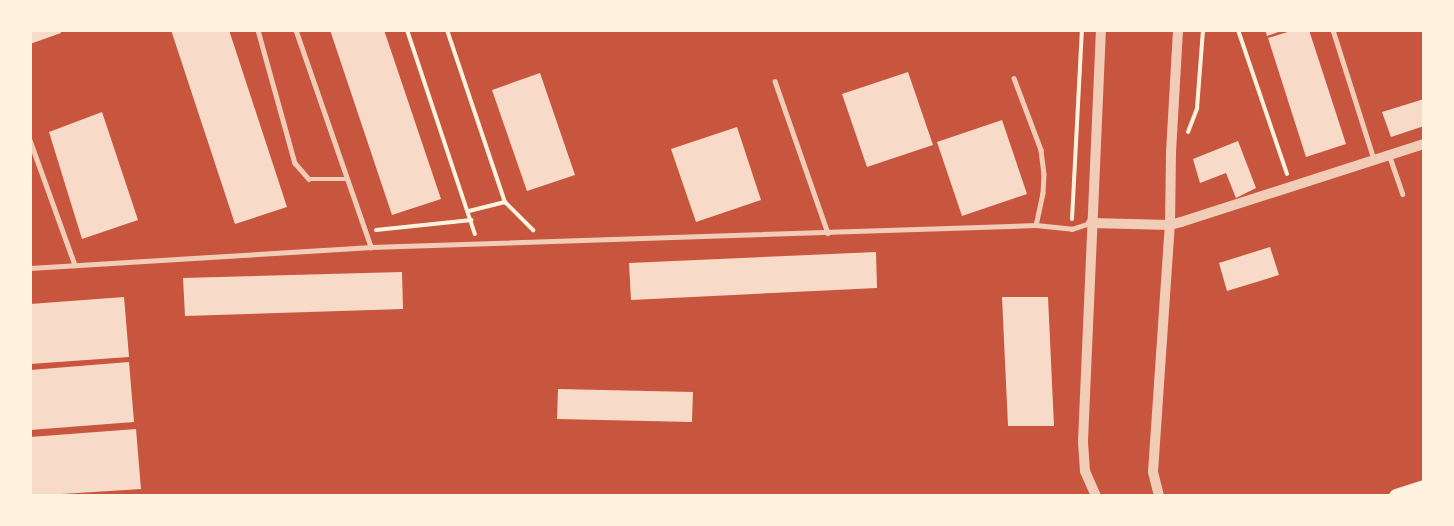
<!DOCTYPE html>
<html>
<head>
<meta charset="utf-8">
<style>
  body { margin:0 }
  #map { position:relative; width:1454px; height:526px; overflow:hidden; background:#c8553d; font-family:"Exo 2",sans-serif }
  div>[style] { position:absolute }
  .building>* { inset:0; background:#f7dbc8 }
  .path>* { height:4px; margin:-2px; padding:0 2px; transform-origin:2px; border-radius:2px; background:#fff3e0 }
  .service>* { height:4.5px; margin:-2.25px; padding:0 2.25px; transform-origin:2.25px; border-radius:2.25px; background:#f1ccb7 }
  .tertiary>* { height:10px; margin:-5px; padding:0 5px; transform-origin:5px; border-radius:5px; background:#f1ccb7 }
  .trunk>* { height:15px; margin:-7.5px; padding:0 7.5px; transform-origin:7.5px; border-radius:7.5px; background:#fff3e0 }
  span { translate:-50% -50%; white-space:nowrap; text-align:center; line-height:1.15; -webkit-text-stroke:5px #fff3e0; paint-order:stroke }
  .frame { position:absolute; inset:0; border:32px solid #fff3e0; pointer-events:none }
</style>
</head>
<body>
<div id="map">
  <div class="building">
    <i style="clip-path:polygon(30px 30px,60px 30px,61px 33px,30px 44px)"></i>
    <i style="clip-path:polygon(171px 30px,229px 30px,287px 207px,235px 224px)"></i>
    <i style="clip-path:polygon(330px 30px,384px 30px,441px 199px,392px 215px)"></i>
    <i style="clip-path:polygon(1265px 30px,1284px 30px,1267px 36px)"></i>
    <i style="clip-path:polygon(1294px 30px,1309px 30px,1346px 144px,1306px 157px,1268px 38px)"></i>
    <i style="clip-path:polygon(908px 72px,933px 145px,867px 167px,842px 94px)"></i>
    <i style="clip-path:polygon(540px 73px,575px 175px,527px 191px,492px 90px)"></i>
    <i style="clip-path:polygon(1424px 99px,1424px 126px,1391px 137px,1382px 112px)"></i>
    <i style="clip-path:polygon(102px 112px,138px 220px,82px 239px,49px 132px)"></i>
    <i style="clip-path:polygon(1002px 120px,1027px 194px,962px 216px,937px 142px)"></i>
    <i style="clip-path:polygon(737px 127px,761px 200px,696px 222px,671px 149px)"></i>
    <i style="clip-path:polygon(1238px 141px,1256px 188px,1236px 198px,1226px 173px,1200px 183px,1193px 159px)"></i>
    <i style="clip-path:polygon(1270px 247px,1279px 275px,1227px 291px,1219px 263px)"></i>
    <i style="clip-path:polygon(876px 252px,877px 288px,631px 300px,629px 263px)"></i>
    <i style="clip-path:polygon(402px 272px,403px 309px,185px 316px,183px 278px)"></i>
    <i style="clip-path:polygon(124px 297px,129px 357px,30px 364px,30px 304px)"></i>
    <i style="clip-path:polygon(1002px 297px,1048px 297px,1054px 426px,1008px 426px)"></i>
    <i style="clip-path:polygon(129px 362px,134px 422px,30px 430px,30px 370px)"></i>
    <i style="clip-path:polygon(558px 389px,693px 392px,692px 422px,557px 419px)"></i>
    <i style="clip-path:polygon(136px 429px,141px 489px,30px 496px,30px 437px)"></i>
  </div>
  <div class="path">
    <i style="left:407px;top:30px;width:215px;rotate:71.6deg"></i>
    <i style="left:447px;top:30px;width:182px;rotate:71.4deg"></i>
    <i style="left:1238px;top:30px;width:152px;rotate:71.2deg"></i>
    <i style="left:1188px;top:132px;width:26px;rotate:-69deg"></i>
    <i style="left:1197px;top:108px;width:78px;rotate:-85.6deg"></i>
    <i style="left:469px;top:211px;width:37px;rotate:-14deg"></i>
    <i style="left:505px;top:202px;width:40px;rotate:45deg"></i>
    <i style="left:1072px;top:219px;width:189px;rotate:-87deg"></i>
    <i style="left:376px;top:230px;width:96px;rotate:-6deg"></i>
  </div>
  <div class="service">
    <i style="left:258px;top:30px;width:138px;rotate:74.5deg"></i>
    <i style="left:295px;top:163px;width:21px;rotate:49deg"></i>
    <i style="left:309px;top:179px;width:38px"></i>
    <i style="left:296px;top:30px;width:230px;rotate:70.9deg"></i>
    <i style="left:1333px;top:30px;width:135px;rotate:72.4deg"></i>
    <i style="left:1014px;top:78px;width:77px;rotate:69.4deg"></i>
    <i style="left:1041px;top:150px;width:24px;rotate:83deg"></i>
    <i style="left:1044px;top:174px;width:19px;rotate:93deg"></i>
    <i style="left:1043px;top:193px;width:33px;rotate:102deg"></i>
    <i style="left:775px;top:81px;width:161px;rotate:70.8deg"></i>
    <i style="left:30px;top:140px;width:133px;rotate:70.2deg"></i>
    <i style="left:1390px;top:157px;width:39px;rotate:71deg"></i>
    <i style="left:30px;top:268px;width:342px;rotate:-3.5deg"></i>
    <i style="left:371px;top:247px;width:665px;rotate:-1.89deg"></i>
    <i style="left:1036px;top:225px;width:36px;rotate:6deg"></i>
    <i style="left:1072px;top:229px;width:19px;rotate:-18deg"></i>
  </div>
  <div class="tertiary">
    <i style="left:1091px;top:223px;width:79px;rotate:1.5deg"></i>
    <i style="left:1170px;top:225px;width:11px;rotate:-15deg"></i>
    <i style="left:1181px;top:222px;width:255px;rotate:-17.8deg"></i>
    <i style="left:1096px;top:496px;width:27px;rotate:-114deg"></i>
    <i style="left:1085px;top:471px;width:30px;rotate:-94deg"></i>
    <i style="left:1083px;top:441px;width:411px;rotate:-87.5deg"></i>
    <i style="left:1159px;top:496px;width:25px;rotate:-104deg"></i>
    <i style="left:1153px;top:472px;width:248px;rotate:-86.1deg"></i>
    <i style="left:1170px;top:225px;width:73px;rotate:-89.2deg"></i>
    <i style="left:1171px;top:152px;width:122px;rotate:-86.7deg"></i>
  </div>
  <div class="trunk">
    <i style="left:1396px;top:496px;width:29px;rotate:-18deg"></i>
  </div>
  <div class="frame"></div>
</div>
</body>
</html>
